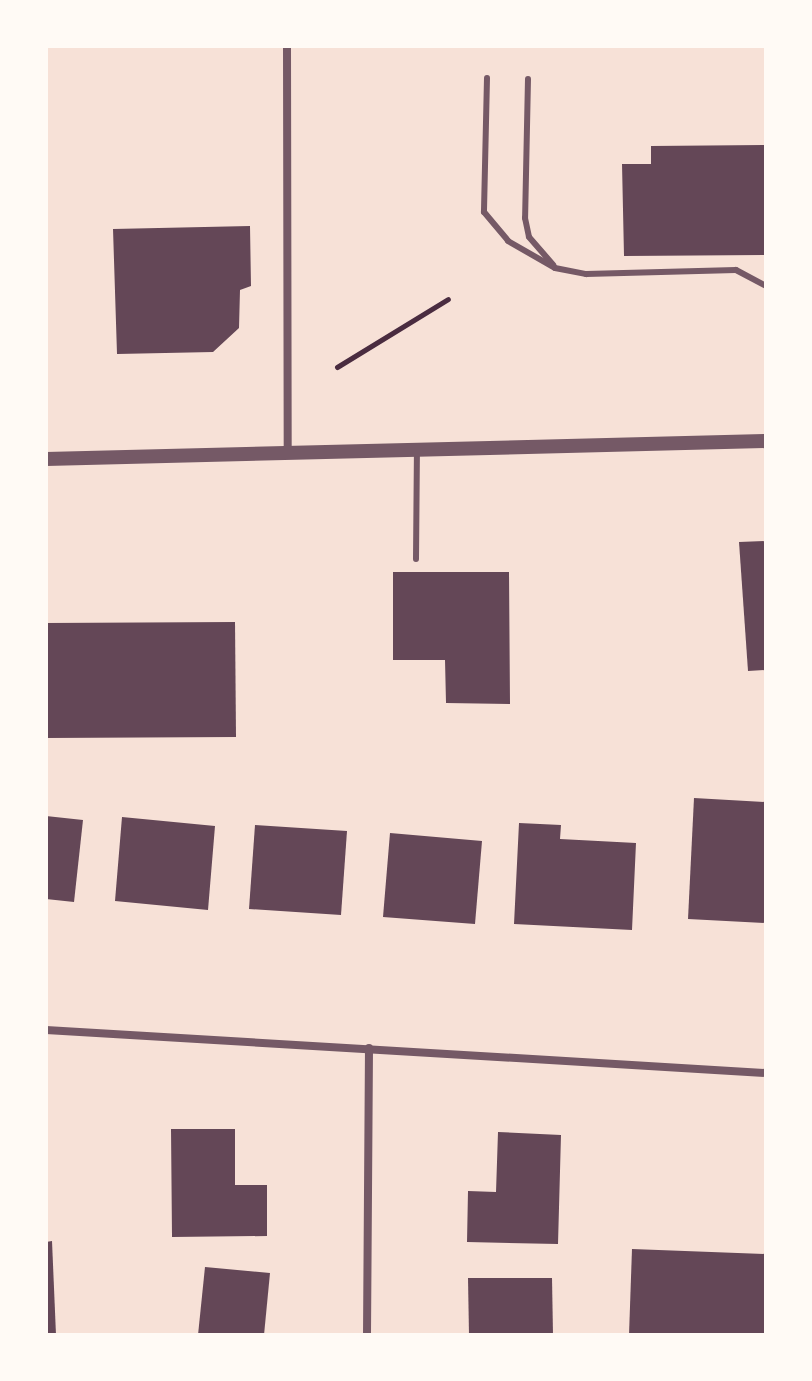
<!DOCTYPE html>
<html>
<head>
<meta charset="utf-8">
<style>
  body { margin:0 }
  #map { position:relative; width:812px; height:1381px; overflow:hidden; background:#f7e1d7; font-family:Manrope,sans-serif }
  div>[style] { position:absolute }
  .building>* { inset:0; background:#644757 }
  .path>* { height:5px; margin:-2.5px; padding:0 2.5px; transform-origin:2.5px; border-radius:2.5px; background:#4a2c40 }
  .service>* { height:6px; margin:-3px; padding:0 3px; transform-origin:3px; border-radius:3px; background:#755966 }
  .minor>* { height:8px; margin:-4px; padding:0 4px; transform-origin:4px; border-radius:4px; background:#755966 }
  .tertiary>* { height:14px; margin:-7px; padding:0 7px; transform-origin:7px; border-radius:7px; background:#755966 }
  span { translate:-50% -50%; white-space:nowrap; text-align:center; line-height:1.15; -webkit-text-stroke:6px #fffaf5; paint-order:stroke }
  .frame { position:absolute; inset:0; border:48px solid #fffaf5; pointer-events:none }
</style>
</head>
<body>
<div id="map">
  <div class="building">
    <i style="clip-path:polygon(766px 145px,766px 255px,624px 256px,622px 164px,651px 164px,651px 146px)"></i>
    <i style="clip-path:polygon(250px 226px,251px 286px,240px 290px,239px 328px,213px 352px,117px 354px,113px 229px)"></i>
    <i style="clip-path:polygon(766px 541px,766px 670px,748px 671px,739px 542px)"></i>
    <i style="clip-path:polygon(393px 572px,509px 572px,510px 704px,446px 703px,445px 660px,393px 660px)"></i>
    <i style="clip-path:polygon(235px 622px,236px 737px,46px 738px,46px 623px)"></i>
    <i style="clip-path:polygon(694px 798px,766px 802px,766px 923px,688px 919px)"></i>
    <i style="clip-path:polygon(46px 816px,83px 820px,74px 902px,46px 899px)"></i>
    <i style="clip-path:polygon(122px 817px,215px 826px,208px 910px,115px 901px)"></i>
    <i style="clip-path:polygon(519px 823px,561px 825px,560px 839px,636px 843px,632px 930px,514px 924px)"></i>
    <i style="clip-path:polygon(255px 825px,347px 831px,341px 915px,249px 909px)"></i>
    <i style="clip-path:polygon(390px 833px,482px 841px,475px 924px,383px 917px)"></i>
    <i style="clip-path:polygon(171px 1129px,235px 1129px,235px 1185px,267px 1185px,267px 1236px,172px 1237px)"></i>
    <i style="clip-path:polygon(498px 1132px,561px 1135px,558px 1244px,467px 1242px,468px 1191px,496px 1192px)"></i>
    <i style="clip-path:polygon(52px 1241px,56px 1335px,46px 1335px,46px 1242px)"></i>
    <i style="clip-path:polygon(632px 1249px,766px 1254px,766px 1335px,629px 1335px)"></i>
    <i style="clip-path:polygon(205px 1267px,270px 1273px,264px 1335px,198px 1335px)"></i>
    <i style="clip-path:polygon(468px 1278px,552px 1278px,553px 1335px,469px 1335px)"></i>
  </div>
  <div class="path">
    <i style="left:337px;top:367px;width:130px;rotate:-31.5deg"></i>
  </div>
  <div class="service">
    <i style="left:487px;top:78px;width:134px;rotate:91.3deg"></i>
    <i style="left:484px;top:212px;width:38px;rotate:50deg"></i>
    <i style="left:508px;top:241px;width:54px;rotate:29.9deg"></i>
    <i style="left:555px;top:268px;width:32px;rotate:11deg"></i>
    <i style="left:586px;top:274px;width:150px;rotate:-1.5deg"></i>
    <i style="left:736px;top:270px;width:34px;rotate:28deg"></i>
    <i style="left:528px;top:79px;width:139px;rotate:91.2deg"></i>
    <i style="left:525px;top:218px;width:19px;rotate:78deg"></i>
    <i style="left:529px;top:237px;width:37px;rotate:49deg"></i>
    <i style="left:416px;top:559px;width:107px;rotate:-89.5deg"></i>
  </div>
  <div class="minor">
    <i style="left:287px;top:46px;width:407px;rotate:89.9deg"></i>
    <i style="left:46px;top:1030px;width:721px;rotate:3.42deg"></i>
    <i style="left:367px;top:1335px;width:287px;rotate:-89.6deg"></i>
  </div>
  <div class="tertiary">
    <i style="left:46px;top:459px;width:720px;rotate:-1.43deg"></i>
  </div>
  <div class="frame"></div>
</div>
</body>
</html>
